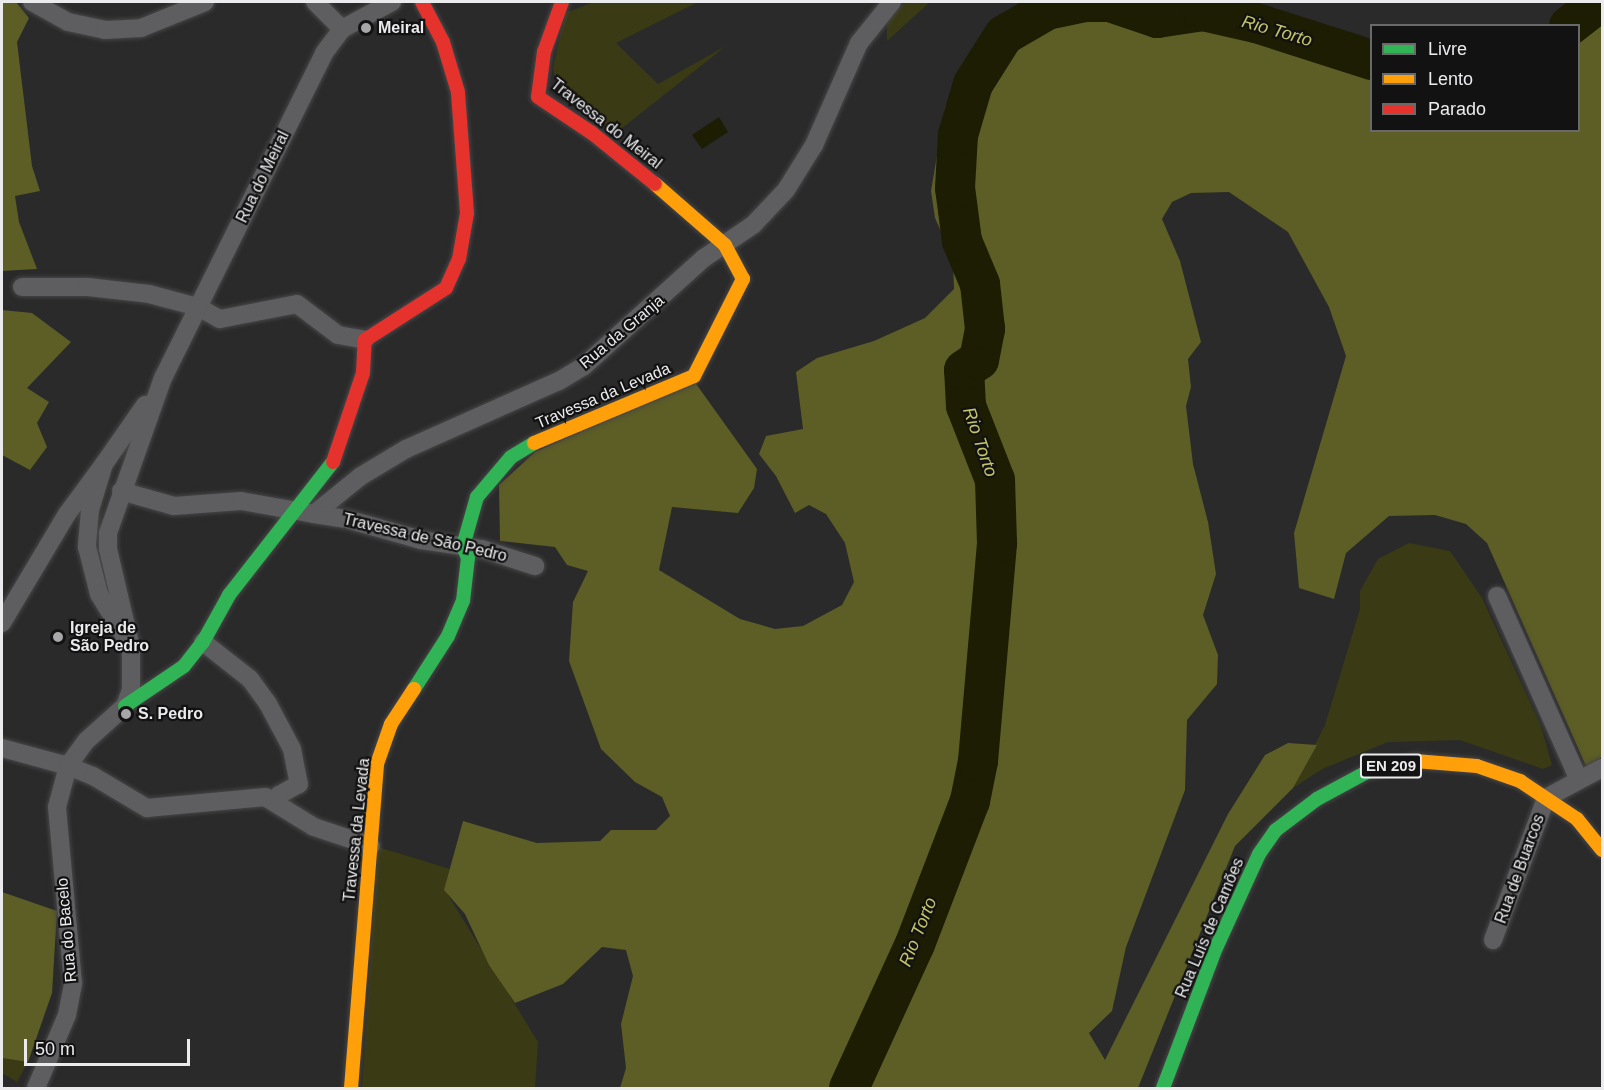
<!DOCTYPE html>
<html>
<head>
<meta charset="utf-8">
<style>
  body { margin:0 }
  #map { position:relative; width:1604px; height:1090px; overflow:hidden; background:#2a2a2b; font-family:Arial,sans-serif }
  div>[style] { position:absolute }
  .green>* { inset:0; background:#3a3a14 }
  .forest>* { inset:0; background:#5d5d26 }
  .water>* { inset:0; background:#1d1d04 }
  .river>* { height:40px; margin:-20px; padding:0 20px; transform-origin:20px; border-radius:20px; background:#1d1d04 }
  .roads { filter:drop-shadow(0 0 2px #464647) drop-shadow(0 0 2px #464647) }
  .street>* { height:18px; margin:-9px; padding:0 9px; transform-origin:9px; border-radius:9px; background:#5e5d5f }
  .fast>* { height:14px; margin:-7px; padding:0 7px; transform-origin:7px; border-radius:7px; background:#30b455 }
  .slow>* { height:14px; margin:-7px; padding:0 7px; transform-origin:7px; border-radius:7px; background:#ff9f0a }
  .jam>* { height:14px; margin:-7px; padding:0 7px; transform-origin:7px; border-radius:7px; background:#e5322d }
  .dots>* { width:16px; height:16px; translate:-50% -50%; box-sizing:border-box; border:3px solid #121213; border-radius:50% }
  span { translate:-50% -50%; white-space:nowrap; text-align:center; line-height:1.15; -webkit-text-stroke:4.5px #121213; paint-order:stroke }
  .shield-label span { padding:2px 4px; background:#121213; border:2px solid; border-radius:4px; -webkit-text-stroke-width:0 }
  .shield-label { font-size:15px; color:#ebebed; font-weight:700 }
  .poi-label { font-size:16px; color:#ebebed; font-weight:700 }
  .left { translate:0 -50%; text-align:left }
  .street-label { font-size:16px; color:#ebebed }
  .water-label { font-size:18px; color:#c4c469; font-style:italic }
  .frame { position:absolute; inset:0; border:3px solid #ebebed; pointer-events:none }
  .legend { position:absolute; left:1370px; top:24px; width:210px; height:108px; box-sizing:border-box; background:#121213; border:2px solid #69696a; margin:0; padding:8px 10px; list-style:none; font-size:18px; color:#ebebed }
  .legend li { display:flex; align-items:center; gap:12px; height:30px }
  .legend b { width:30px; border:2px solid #69696a }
  .scale { position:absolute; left:24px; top:1039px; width:166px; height:27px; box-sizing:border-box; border:3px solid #ebebed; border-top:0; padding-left:8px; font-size:18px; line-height:21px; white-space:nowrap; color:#ebebed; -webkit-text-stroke:4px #121213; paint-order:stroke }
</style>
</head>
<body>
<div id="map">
  <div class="green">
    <i style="clip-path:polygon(594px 2px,698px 2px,616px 43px,658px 84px,726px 46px,612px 136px,557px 85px,553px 68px,565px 13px)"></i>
    <i style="clip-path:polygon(905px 2px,930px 2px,887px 41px,887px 22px)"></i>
    <i style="clip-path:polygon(1409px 543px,1450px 551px,1482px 598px,1541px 726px,1552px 765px,1543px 769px,1460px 740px,1388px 742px,1322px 769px,1293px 788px,1325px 725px,1360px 609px,1360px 591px,1378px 559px)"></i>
    <i style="clip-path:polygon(378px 847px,450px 869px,445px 890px,538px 1042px,535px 1088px,362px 1088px)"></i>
    <i style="clip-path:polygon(2px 1058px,28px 1062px,17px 1082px,2px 1073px)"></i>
  </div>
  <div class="forest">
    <i style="clip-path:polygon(2px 2px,16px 2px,29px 18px,17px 42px,32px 166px,40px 191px,15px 196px,19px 222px,37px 269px,2px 271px)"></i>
    <i style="clip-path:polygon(1033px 2px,1243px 2px,1293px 23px,1371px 41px,1372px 130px,1578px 130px,1578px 26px,1552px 25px,1582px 2px,1602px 2px,1602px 757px,1586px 766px,1487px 543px,1466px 524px,1435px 515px,1389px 516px,1346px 553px,1334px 599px,1299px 588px,1294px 533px,1346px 356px,1329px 307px,1288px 232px,1229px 192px,1191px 193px,1172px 202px,1162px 219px,1180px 261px,1201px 342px,1188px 359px,1191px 387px,1186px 406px,1193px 464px,1208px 522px,1216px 574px,1203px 615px,1218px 655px,1217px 684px,1187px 720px,1185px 790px,1126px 947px,1112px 1011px,1089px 1033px,1105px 1060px,1228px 814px,1265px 755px,1288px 743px,1317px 745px,1293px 788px,1235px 846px,1138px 1088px,620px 1088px,626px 1068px,621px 1024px,633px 976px,626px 950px,602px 947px,563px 984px,515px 1003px,489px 965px,465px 914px,444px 890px,463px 821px,537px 843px,600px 841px,611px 830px,656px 830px,670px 816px,662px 797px,635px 782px,601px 749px,569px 661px,573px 602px,588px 571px,567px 565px,555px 547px,500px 541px,499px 485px,535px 452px,694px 381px,757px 469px,754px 488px,738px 513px,672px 507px,659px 570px,740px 619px,775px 629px,803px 626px,842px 605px,854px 582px,845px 543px,826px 514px,809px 505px,795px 513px,776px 476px,759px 454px,766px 436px,803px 429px,796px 372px,817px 358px,874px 341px,925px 318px,954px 289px,953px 258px,935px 218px,931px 191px,945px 108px,967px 59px,1001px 22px)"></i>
    <i style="clip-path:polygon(2px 310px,32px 313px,71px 342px,27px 388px,49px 402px,37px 423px,47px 447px,30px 470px,2px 455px)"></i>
    <i style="clip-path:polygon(2px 892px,57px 911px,52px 993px,28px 1062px,2px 1058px)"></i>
  </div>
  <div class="water">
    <i style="clip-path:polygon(719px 117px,728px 132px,702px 149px,692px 135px)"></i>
  </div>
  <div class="river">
    <i style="left:1569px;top:26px;width:39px;rotate:-38deg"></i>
    <i style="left:849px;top:1088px;width:158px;rotate:-65.4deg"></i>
    <i style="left:915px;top:944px;width:153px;rotate:-69deg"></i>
    <i style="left:970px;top:801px;width:41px;rotate:-78.7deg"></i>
    <i style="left:978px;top:761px;width:219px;rotate:-85deg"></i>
    <i style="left:997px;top:543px;width:63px;rotate:-91.8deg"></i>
    <i style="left:995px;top:480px;width:79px;rotate:-111.4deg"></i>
    <i style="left:966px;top:406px;width:36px;rotate:-93deg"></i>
    <i style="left:964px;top:370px;width:18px;rotate:-34deg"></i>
    <i style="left:979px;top:360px;width:32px;rotate:-79deg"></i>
    <i style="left:985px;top:329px;width:45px;rotate:-96.3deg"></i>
    <i style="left:980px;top:284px;width:47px;rotate:-112.7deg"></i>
    <i style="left:962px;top:241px;width:53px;rotate:-97.5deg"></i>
    <i style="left:955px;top:188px;width:53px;rotate:-86.8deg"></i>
    <i style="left:958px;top:135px;width:53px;rotate:-73.6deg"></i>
    <i style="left:973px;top:84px;width:58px;rotate:-57.7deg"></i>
    <i style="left:1004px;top:35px;width:50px;rotate:-30.2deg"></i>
    <i style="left:1047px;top:10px;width:38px;rotate:-12deg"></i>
    <i style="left:1084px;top:2px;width:26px"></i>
    <i style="left:1110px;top:2px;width:50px;rotate:18.8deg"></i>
    <i style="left:1157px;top:18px;width:47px;rotate:-8.7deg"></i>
    <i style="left:1203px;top:11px;width:54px;rotate:12.8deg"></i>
    <i style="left:1256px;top:23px;width:122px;rotate:17.7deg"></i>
  </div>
  <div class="roads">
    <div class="street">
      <i style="left:32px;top:2px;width:41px;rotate:29.1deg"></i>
      <i style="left:68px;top:22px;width:38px;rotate:12deg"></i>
      <i style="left:105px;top:30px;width:36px;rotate:-3deg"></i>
      <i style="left:141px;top:28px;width:69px;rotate:-22.1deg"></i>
      <i style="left:315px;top:2px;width:38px;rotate:45deg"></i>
      <i style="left:22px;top:287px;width:66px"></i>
      <i style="left:88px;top:287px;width:61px;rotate:6.5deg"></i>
      <i style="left:149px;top:294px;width:51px;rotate:14.9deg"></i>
      <i style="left:198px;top:307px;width:25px;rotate:29deg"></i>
      <i style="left:220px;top:319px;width:78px;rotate:-11deg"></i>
      <i style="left:297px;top:304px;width:51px;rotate:37.1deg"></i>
      <i style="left:338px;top:335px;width:27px;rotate:10deg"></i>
      <i style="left:104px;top:464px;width:72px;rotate:-55.2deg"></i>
      <i style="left:121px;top:491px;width:55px;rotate:15.8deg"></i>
      <i style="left:174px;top:506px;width:67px;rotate:-4.3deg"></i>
      <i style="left:241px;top:501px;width:74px;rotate:10.1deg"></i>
      <i style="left:314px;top:514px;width:60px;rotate:-39deg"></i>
      <i style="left:361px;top:476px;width:52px;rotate:-31deg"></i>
      <i style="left:406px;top:449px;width:167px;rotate:-24deg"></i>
      <i style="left:559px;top:381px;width:29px;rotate:-31deg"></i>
      <i style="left:584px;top:366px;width:161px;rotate:-42deg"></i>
      <i style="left:704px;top:258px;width:59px;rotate:-34deg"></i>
      <i style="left:753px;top:225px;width:48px;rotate:-46.7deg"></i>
      <i style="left:786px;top:190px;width:53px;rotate:-58.1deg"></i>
      <i style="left:814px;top:145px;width:111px;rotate:-66.2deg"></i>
      <i style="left:859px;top:43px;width:53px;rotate:-51.2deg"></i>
      <i style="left:314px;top:514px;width:36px;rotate:9deg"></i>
      <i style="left:350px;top:520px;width:74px;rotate:15.7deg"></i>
      <i style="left:421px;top:540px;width:62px;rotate:8.4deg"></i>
      <i style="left:482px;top:549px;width:56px;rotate:17.8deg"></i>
      <i style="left:1497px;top:596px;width:201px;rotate:66deg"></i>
      <i style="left:2px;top:623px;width:127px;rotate:-59.2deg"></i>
      <i style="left:67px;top:514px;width:62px;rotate:-53.5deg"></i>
      <i style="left:104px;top:464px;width:48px;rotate:106.9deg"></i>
      <i style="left:90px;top:510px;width:37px;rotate:95deg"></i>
      <i style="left:87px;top:547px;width:49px;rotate:75.7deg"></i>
      <i style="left:99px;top:594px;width:62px;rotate:58.9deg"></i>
      <i style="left:131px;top:647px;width:43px;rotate:90deg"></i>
      <i style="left:131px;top:690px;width:17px;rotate:111deg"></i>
      <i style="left:125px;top:706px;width:52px;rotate:138.1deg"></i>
      <i style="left:86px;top:741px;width:31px;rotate:126deg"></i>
      <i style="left:68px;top:766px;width:68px;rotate:-164.7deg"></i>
      <i style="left:203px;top:642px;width:60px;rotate:38.2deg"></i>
      <i style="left:250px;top:679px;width:29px;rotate:54deg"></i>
      <i style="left:267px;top:702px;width:53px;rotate:62deg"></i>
      <i style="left:292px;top:749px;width:36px;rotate:79deg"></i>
      <i style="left:299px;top:784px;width:23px;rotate:151deg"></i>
      <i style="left:279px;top:795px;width:8px;rotate:120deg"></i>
      <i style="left:131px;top:647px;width:101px;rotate:-103.2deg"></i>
      <i style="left:108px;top:549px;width:16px;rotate:-90deg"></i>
      <i style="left:108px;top:533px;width:164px;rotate:-70.5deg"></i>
      <i style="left:163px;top:378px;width:363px;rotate:-63.6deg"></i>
      <i style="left:324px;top:53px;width:30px;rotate:-53deg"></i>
      <i style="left:342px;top:29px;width:57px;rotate:-28.4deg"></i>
      <i style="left:1493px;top:940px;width:152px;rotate:-69.5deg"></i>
      <i style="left:1546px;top:798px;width:64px;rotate:-28.2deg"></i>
      <i style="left:36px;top:1088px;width:79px;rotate:-67deg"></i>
      <i style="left:67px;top:1015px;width:33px;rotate:-79deg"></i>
      <i style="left:73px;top:983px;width:177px;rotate:-95.2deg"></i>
      <i style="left:57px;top:807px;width:42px;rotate:-75deg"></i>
      <i style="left:68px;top:766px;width:27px;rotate:22deg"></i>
      <i style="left:93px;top:776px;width:63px;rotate:30.7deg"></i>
      <i style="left:147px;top:808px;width:119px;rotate:-5.3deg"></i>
      <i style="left:265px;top:797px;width:57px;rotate:31.5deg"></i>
      <i style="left:314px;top:827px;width:60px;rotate:18.4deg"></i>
    </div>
    <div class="fast">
      <i style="left:414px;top:689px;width:63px;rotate:-57.3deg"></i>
      <i style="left:448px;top:636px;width:38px;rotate:-67deg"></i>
      <i style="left:463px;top:601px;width:43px;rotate:-83.4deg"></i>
      <i style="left:468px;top:558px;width:13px;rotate:-113deg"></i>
      <i style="left:463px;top:546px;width:51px;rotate:-74.1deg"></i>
      <i style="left:477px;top:497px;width:52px;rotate:-49.6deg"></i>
      <i style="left:511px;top:457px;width:27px;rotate:-31deg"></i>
      <i style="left:125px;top:706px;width:71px;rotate:-34.1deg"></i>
      <i style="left:184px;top:666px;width:31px;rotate:-52deg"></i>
      <i style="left:203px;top:642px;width:54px;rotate:-61deg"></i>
      <i style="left:229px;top:595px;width:169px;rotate:-52deg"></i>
      <i style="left:1163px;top:1088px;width:150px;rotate:-69.3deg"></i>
      <i style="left:1216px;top:948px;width:103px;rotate:-65.4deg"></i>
      <i style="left:1259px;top:854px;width:29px;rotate:-55deg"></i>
      <i style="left:1276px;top:830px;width:51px;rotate:-37.1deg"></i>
      <i style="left:1317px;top:799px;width:57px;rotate:-28.4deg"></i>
      <i style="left:1367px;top:772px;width:49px;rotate:-12.9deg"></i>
    </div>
    <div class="slow">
      <i style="left:534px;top:443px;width:173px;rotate:-22.7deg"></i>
      <i style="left:694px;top:376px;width:109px;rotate:-63.2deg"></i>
      <i style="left:743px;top:279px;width:38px;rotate:-118deg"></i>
      <i style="left:725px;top:245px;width:93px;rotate:-138.9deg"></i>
      <i style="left:1415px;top:761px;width:62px;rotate:4.6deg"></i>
      <i style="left:1477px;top:766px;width:46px;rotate:19.2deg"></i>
      <i style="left:1520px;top:781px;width:69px;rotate:33.7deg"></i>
      <i style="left:1577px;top:819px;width:40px;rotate:51deg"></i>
      <i style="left:351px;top:1088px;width:325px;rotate:-85.4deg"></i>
      <i style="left:377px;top:764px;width:42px;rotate:-70.7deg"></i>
      <i style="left:391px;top:724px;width:42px;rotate:-56.7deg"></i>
    </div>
    <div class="jam">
      <i style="left:562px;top:2px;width:53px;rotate:109.8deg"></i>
      <i style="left:544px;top:52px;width:45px;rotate:97.6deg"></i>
      <i style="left:538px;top:97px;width:65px;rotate:33.7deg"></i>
      <i style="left:592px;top:133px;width:81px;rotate:39deg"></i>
      <i style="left:333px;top:462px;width:94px;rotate:-71.4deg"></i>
      <i style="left:363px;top:373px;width:33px;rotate:-87deg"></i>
      <i style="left:365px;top:340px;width:96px;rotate:-32.7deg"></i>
      <i style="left:446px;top:288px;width:32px;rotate:-66deg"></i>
      <i style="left:459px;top:259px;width:47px;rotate:-80.1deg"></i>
      <i style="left:467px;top:213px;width:121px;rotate:-94.3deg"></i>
      <i style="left:458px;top:92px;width:52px;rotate:-106.7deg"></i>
      <i style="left:443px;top:42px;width:45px;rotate:-117.7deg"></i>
    </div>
  </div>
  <div class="dots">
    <i style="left:366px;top:28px;background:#a7a7a9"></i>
    <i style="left:58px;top:637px;background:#a7a7a9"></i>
    <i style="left:126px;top:714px;background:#a7a7a9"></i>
  </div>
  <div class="shield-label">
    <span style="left:1391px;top:766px">EN 209</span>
  </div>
  <div class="poi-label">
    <span class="left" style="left:378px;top:28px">Meiral</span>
    <span class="left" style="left:70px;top:637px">Igreja de<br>São Pedro</span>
    <span class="left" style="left:138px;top:714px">S. Pedro</span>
  </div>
  <div class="street-label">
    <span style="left:606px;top:124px;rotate:38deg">Travessa do Meiral</span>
    <span style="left:263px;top:177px;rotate:-64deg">Rua do Meiral</span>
    <span style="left:622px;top:332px;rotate:-40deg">Rua da Granja</span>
    <span style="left:603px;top:396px;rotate:-23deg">Travessa da Levada</span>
    <span style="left:425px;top:538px;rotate:13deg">Travessa de São Pedro</span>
    <span style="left:357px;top:830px;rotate:-84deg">Travessa da Levada</span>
    <span style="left:1520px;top:869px;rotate:-70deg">Rua de Buarcos</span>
    <span style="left:1210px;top:928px;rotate:-67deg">Rua Luís de Camões</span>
    <span style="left:67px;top:930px;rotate:-95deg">Rua do Bacelo</span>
  </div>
  <div class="water-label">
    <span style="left:1277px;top:31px;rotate:16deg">Rio Torto</span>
    <span style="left:980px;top:442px;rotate:71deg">Rio Torto</span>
    <span style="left:918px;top:932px;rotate:-68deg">Rio Torto</span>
  </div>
  <div class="frame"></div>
  <ul class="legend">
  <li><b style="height:8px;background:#30b455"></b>Livre</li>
  <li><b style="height:8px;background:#ff9f0a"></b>Lento</li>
  <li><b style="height:8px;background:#e5322d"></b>Parado</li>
  </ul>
  <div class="scale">50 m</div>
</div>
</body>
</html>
